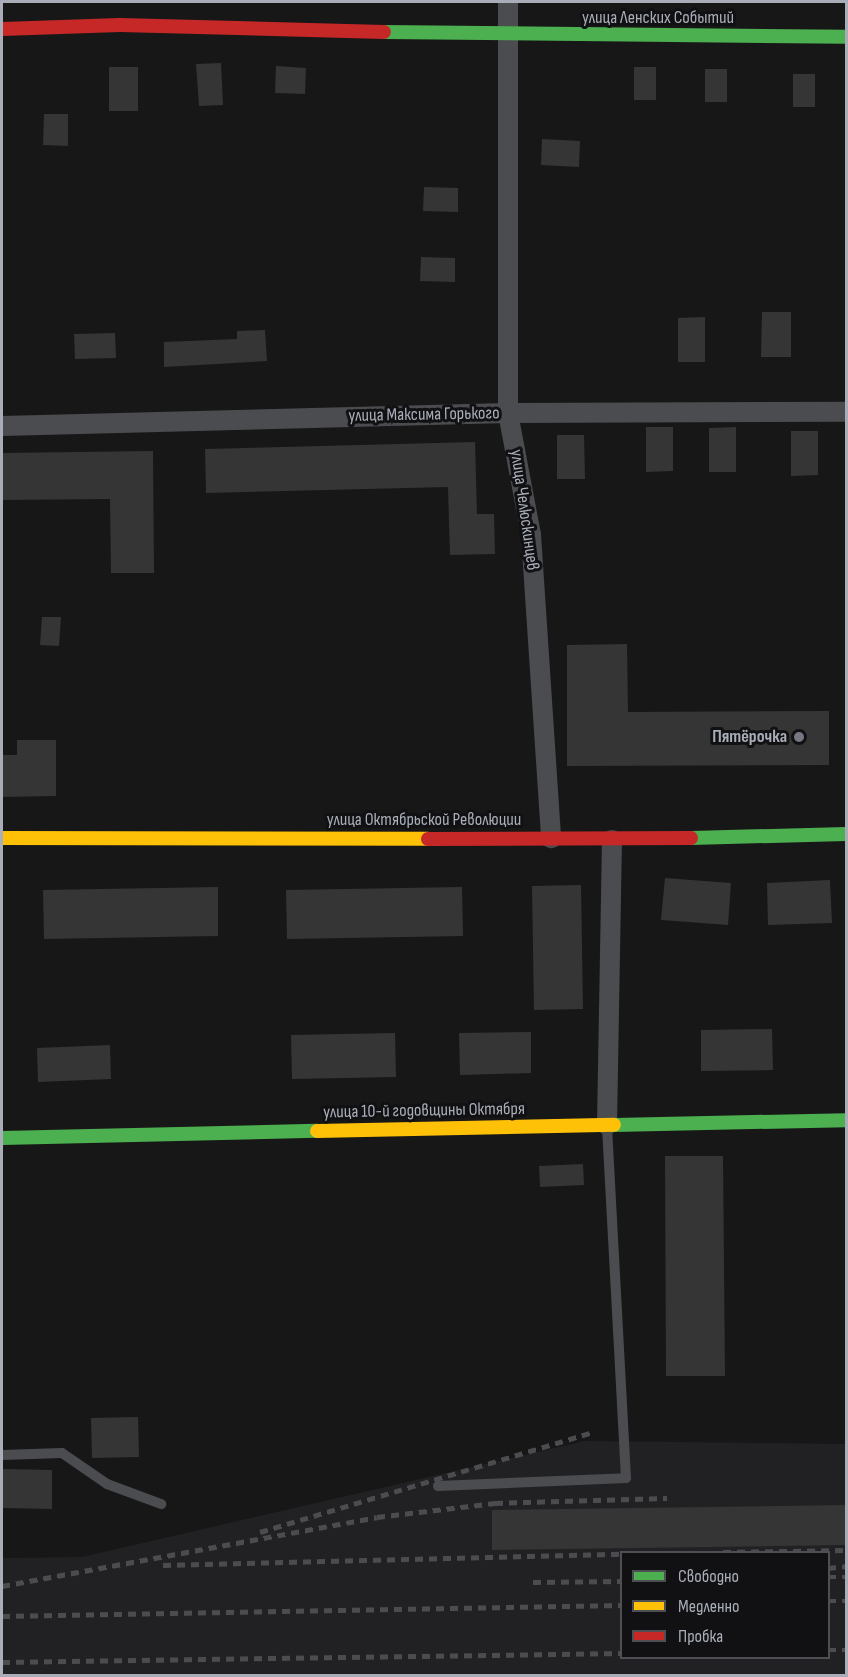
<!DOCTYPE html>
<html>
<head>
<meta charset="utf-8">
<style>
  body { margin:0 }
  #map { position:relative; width:848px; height:1677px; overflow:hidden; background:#171717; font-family:"Sofia Sans Condensed",sans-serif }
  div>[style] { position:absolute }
  .built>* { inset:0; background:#212123 }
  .building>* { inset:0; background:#353536 }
  .lane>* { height:10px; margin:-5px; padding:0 5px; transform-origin:5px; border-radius:5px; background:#4b4c50 }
  .street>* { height:20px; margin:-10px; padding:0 10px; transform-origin:10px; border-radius:10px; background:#4b4c50 }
  .fast>* { height:14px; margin:-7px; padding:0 7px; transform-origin:7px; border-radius:7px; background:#4caf50 }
  .slow>* { height:14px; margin:-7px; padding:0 7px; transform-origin:7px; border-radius:7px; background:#ffc107 }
  .jam>* { height:14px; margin:-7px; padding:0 7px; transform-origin:7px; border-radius:7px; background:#c62828 }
  .rail>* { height:4.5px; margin-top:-2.25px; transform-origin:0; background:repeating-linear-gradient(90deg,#4b4c4f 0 8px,transparent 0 14px) }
  .dots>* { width:16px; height:16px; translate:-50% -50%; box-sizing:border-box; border:3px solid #111113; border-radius:50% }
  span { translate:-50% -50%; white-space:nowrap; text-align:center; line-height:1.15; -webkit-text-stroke:6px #111113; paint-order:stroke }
  .street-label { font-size:18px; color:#a8adb8 }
  .poi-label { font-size:18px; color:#a8adb8; font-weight:700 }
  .right { translate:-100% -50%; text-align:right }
  .frame { position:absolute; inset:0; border:3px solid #a8adb8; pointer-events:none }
  .legend { position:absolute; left:620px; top:1551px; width:210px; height:108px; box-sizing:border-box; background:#111113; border:2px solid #4d4f55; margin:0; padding:8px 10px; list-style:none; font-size:18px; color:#a8adb8 }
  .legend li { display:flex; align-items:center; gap:12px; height:30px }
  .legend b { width:30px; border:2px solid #4d4f55 }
</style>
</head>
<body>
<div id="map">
  <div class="built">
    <i style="clip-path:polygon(evenodd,585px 1441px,846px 1444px,846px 1675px,2px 1675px,2px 1558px,82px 1557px,585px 1441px,622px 1552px,828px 1552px,828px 1658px,622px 1658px,622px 1552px)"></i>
  </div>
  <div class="building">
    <i style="clip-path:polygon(221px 63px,223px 105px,199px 106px,196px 64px)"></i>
    <i style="clip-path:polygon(276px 66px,306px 68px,305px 94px,275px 93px)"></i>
    <i style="clip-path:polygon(109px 67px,138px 67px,138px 111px,109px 111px)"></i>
    <i style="clip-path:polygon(634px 67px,656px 67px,656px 100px,634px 100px)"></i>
    <i style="clip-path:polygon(705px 69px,727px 69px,727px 102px,705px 102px)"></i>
    <i style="clip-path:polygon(793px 74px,815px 74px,815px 107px,793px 107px)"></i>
    <i style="clip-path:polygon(44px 114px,68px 114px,68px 146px,43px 145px)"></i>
    <i style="clip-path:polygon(542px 139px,580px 141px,579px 167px,541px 165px)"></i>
    <i style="clip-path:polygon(424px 187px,458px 188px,458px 212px,423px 211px)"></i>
    <i style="clip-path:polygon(421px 257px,455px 258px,455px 282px,420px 281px)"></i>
    <i style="clip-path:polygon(762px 312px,791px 312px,791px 357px,761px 357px)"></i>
    <i style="clip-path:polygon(705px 317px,705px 362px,678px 362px,678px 318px)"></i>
    <i style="clip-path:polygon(265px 330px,267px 361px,164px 367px,164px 342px,237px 339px,237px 331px)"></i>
    <i style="clip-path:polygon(115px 333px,116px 358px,75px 359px,74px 334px)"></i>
    <i style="clip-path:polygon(646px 427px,673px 427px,673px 471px,646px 472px)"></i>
    <i style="clip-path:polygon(736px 427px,736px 472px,709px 472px,709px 428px)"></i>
    <i style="clip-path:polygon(791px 431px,818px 431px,818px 475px,791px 476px)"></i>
    <i style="clip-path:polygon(557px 435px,584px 435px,585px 479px,557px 479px)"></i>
    <i style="clip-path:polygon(475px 442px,477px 514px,494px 514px,495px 554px,450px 555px,448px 487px,206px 493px,205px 449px)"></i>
    <i style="clip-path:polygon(153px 451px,154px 573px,111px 573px,110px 499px,2px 500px,2px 453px)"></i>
    <i style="clip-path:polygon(42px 617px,61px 617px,59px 646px,40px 645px)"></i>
    <i style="clip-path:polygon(627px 644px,628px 712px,829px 711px,829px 765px,567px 766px,567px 645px)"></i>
    <i style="clip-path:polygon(17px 740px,56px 740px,56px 796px,2px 797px,2px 755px,17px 755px)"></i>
    <i style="clip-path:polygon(665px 878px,731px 883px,728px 925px,661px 920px)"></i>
    <i style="clip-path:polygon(830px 880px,832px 923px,768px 925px,767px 883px)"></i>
    <i style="clip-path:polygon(581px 885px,583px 1009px,534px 1010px,532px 886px)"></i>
    <i style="clip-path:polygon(218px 887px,218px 936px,44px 939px,43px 890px)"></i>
    <i style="clip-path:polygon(462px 887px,463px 936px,287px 939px,286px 890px)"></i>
    <i style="clip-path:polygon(772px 1029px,773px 1070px,701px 1071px,701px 1030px)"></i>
    <i style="clip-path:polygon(531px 1032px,531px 1073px,460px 1075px,459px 1033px)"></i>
    <i style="clip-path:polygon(395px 1033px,396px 1077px,292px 1079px,291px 1035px)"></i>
    <i style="clip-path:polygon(110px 1045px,111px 1079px,38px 1082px,37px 1048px)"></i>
    <i style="clip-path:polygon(665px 1156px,723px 1156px,725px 1376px,666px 1376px)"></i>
    <i style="clip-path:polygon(583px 1164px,584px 1185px,540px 1187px,539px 1166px)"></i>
    <i style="clip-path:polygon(138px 1417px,139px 1457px,92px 1458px,91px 1418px)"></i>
    <i style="clip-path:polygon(2px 1469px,52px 1470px,52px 1509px,2px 1508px)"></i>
    <i style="clip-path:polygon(846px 1505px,846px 1545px,492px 1550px,492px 1510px)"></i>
  </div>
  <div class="lane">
    <i style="left:2px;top:1455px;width:60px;rotate:-1.9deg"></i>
    <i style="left:62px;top:1453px;width:55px;rotate:34.6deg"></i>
    <i style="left:107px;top:1484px;width:58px;rotate:20.3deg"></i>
    <i style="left:438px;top:1486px;width:188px;rotate:-2.4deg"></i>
    <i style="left:626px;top:1478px;width:353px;rotate:-93.1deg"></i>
  </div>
  <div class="street">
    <i style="left:508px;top:2px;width:411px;rotate:90deg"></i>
    <i style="left:508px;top:413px;width:124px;rotate:79.3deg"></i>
    <i style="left:531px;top:535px;width:304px;rotate:86.2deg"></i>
    <i style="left:2px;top:426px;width:506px;rotate:-1.47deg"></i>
    <i style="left:508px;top:413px;width:338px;rotate:-0.2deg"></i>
    <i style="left:607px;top:1125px;width:285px;rotate:-89deg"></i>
  </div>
  <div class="fast">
    <i style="left:384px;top:32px;width:462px;rotate:0.6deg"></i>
    <i style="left:691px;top:838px;width:155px;rotate:-1.5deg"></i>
    <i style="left:614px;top:1125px;width:232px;rotate:-1.2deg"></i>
    <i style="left:2px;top:1138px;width:315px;rotate:-1.3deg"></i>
  </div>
  <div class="slow">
    <i style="left:2px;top:838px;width:426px;rotate:0.1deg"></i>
    <i style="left:317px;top:1131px;width:297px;rotate:-1.2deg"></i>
  </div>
  <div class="jam">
    <i style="left:2px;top:29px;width:118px;rotate:-1.9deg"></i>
    <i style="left:120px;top:25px;width:264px;rotate:1.5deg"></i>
    <i style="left:428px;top:839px;width:263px;rotate:-0.2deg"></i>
  </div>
  <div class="rail">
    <i style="left:260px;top:1532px;width:349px;rotate:-16.7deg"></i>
    <i style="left:723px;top:1552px;width:123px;rotate:-0.9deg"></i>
    <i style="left:163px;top:1565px;width:459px;rotate:-1.4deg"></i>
    <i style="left:828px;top:1568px;width:18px;rotate:-6deg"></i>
    <i style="left:828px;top:1577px;width:18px"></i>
    <i style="left:533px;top:1582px;width:89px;rotate:-0.6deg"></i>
    <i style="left:2px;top:1586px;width:381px;rotate:-10.4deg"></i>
    <i style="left:377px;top:1517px;width:119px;rotate:-6.8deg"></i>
    <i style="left:495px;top:1503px;width:172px;rotate:-1.7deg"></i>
    <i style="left:828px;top:1601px;width:18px"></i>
    <i style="left:2px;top:1616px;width:620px;rotate:-1.02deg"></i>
    <i style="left:828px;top:1650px;width:18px"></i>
    <i style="left:2px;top:1662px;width:620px;rotate:-0.83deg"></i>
  </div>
  <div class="dots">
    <i style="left:799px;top:737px;background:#757880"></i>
  </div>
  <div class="street-label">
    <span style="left:658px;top:18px">улица Ленских Событий</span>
    <span style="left:424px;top:415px;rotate:-1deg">улица Максима Горького</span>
    <span style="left:524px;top:510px;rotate:82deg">улица Челюскинцев</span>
    <span style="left:424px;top:820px">улица Октябрьской Революции</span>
    <span style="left:424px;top:1111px;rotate:-1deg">улица 10-й годовщины Октября</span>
  </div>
  <div class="poi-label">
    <span class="right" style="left:787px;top:737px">Пятёрочка</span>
  </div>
  <div class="frame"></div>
  <ul class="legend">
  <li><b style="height:8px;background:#4caf50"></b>Свободно</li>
  <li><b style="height:8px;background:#ffc107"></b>Медленно</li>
  <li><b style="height:8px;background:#c62828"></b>Пробка</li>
  </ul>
</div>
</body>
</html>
